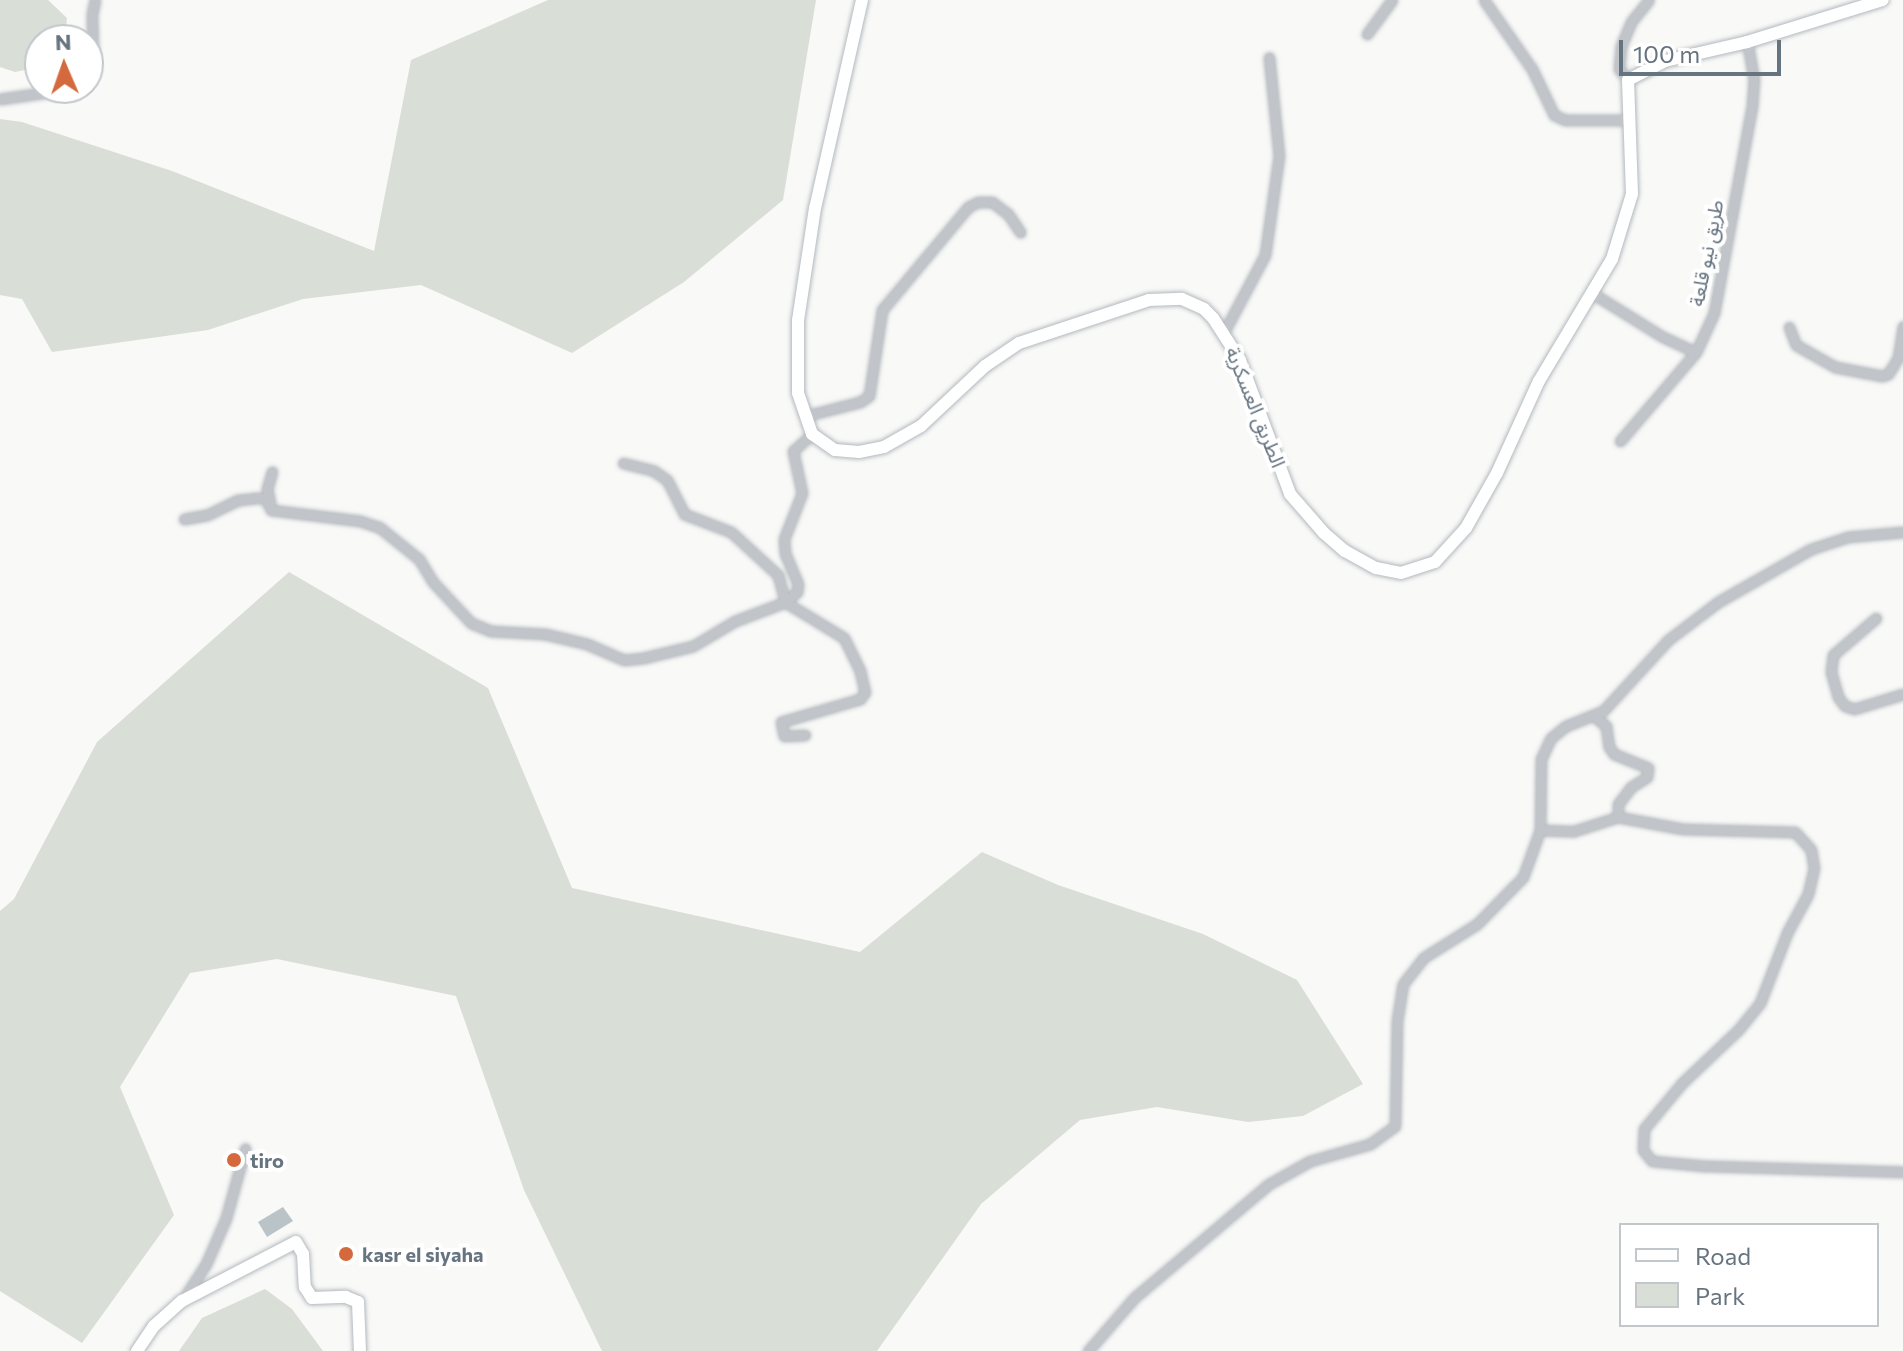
<!DOCTYPE html>
<html>
<head>
<meta charset="utf-8">
<style>
  body { margin:0 }
  #map { position:relative; width:1903px; height:1351px; overflow:hidden; background:#f9f9f8; font-family:Commissioner,"Noto Sans Arabic",sans-serif }
  div>[style] { position:absolute }
  .green>* { inset:0; background:#d9ded7 }
  .water>* { inset:0; background:#bac3c8 }
  .roads { filter:drop-shadow(0 0 2px #b4b9be) drop-shadow(0 0 2px #b4b9be) }
  .street>* { height:9px; margin:-4.5px; padding:0 4.5px; transform-origin:4.5px; border-radius:4.5px; background:#c1c5c9 }
  .secondary>* { height:12px; margin:-6px; padding:0 6px; transform-origin:6px; border-radius:6px; background:#fff }
  .dots>* { width:22px; height:22px; translate:-50% -50%; box-sizing:border-box; border:4px solid #fff; border-radius:50% }
  span { translate:-50% -50%; white-space:nowrap; text-align:center; line-height:1.15; -webkit-text-stroke:8px #fff; paint-order:stroke }
  .street-label { font-size:20px; color:#667480 }
  .poi-label { font-size:20px; color:#667480; font-weight:700 }
  .left { translate:0 -50%; text-align:left }
  .legend { position:absolute; left:1619px; top:1223px; width:260px; height:104px; box-sizing:border-box; background:#fff; border:2px solid #c2c7cc; margin:0; padding:10px 14px; list-style:none; font-size:24px; color:#667480 }
  .legend li { display:flex; align-items:center; gap:16px; height:40px }
  .legend b { width:40px; border:2px solid #c2c7cc }
  .north { position:absolute; left:24px; top:24px; width:80px; height:80px; box-sizing:border-box; background:#fff; border:2px solid #c2c7cc; border-radius:50%; rotate:358deg; font-size:22px; font-weight:700; line-height:32px; text-align:center; color:#667480 }
  .north::after { content:''; display:block; margin:auto; width:28px; height:36px; background:#d4693d; clip-path:polygon(50% 0,100% 100%,50% 72%,0 100%) }
  .scale { position:absolute; left:1619px; top:40px; width:162px; height:36px; box-sizing:border-box; border:4px solid #667480; border-top:0; padding-left:10px; font-size:24px; line-height:28px; white-space:nowrap; color:#667480; -webkit-text-stroke:6px #fff; paint-order:stroke }
</style>
</head>
<body>
<div id="map">
  <div class="green">
    <i style="clip-path:polygon(0 0,48px 0,67px 18px,65px 40px,40px 40px,40px 67px,15px 72px,0 67px)"></i>
    <i style="clip-path:polygon(548px 0,816px 0,783px 200px,684px 282px,572px 353px,421px 285px,303px 299px,208px 330px,52px 352px,22px 299px,0 295px,0 119px,22px 122px,172px 171px,374px 251px,411px 60px)"></i>
    <i style="clip-path:polygon(289px 572px,488px 688px,572px 888px,860px 952px,982px 852px,1058px 885px,1203px 934px,1297px 980px,1363px 1084px,1303px 1116px,1248px 1122px,1157px 1107px,1080px 1120px,981px 1204px,877px 1351px,602px 1351px,524px 1190px,456px 996px,277px 959px,190px 973px,120px 1087px,174px 1215px,82px 1343px,0 1291px,0 911px,14px 899px,97px 742px)"></i>
    <i style="clip-path:polygon(265px 1289px,292px 1309px,323px 1351px,179px 1351px,202px 1318px)"></i>
  </div>
  <div class="water">
    <i style="clip-path:polygon(283px 1207px,293px 1221px,267px 1237px,258px 1222px)"></i>
  </div>
  <div class="roads">
    <div class="street">
      <i style="left:1484px;top:0;width:84px;rotate:55.2deg"></i>
      <i style="left:1532px;top:69px;width:51px;rotate:64.4deg"></i>
      <i style="left:1554px;top:115px;width:12px;rotate:24deg"></i>
      <i style="left:1565px;top:120px;width:64px"></i>
      <i style="left:1367px;top:34px;width:42px;rotate:-53.7deg"></i>
      <i style="left:88px;top:78px;width:11px;rotate:-63deg"></i>
      <i style="left:93px;top:68px;width:54px;rotate:-91.1deg"></i>
      <i style="left:92px;top:14px;width:14px;rotate:-78deg"></i>
      <i style="left:1628px;top:80px;width:14px;rotate:-129deg"></i>
      <i style="left:1619px;top:69px;width:23px;rotate:-85deg"></i>
      <i style="left:1621px;top:46px;width:26px;rotate:-67deg"></i>
      <i style="left:1631px;top:22px;width:28px;rotate:-51deg"></i>
      <i style="left:0;top:99px;width:77px;rotate:-8.2deg"></i>
      <i style="left:1592px;top:293px;width:81px;rotate:31.9deg"></i>
      <i style="left:1661px;top:336px;width:38px;rotate:25deg"></i>
      <i style="left:1789px;top:327px;width:19px;rotate:69deg"></i>
      <i style="left:1796px;top:345px;width:45px;rotate:29.4deg"></i>
      <i style="left:1835px;top:367px;width:48px;rotate:10.8deg"></i>
      <i style="left:1882px;top:376px;width:6px;rotate:-18deg"></i>
      <i style="left:1888px;top:374px;width:19px;rotate:-58deg"></i>
      <i style="left:1898px;top:358px;width:32px;rotate:-81deg"></i>
      <i style="left:1224px;top:332px;width:87px;rotate:-62deg"></i>
      <i style="left:1265px;top:255px;width:100px;rotate:-82deg"></i>
      <i style="left:1279px;top:156px;width:99px;rotate:-95.8deg"></i>
      <i style="left:805px;top:416px;width:57px;rotate:-14.3deg"></i>
      <i style="left:860px;top:402px;width:11px;rotate:-34deg"></i>
      <i style="left:869px;top:396px;width:87px;rotate:-81.4deg"></i>
      <i style="left:882px;top:310px;width:134px;rotate:-50.1deg"></i>
      <i style="left:968px;top:207px;width:11px;rotate:-27deg"></i>
      <i style="left:978px;top:202px;width:14px"></i>
      <i style="left:992px;top:202px;width:20px;rotate:37deg"></i>
      <i style="left:1008px;top:214px;width:22px;rotate:56deg"></i>
      <i style="left:1620px;top:441px;width:117px;rotate:-49.5deg"></i>
      <i style="left:1696px;top:352px;width:43px;rotate:-65.2deg"></i>
      <i style="left:1714px;top:313px;width:210px;rotate:-79.6deg"></i>
      <i style="left:1752px;top:106px;width:26px;rotate:-86deg"></i>
      <i style="left:1754px;top:80px;width:39px;rotate:-100deg"></i>
      <i style="left:623px;top:463px;width:32px;rotate:14deg"></i>
      <i style="left:654px;top:471px;width:16px;rotate:35deg"></i>
      <i style="left:667px;top:480px;width:38px;rotate:63deg"></i>
      <i style="left:684px;top:514px;width:50px;rotate:21deg"></i>
      <i style="left:731px;top:532px;width:64px;rotate:42.5deg"></i>
      <i style="left:778px;top:575px;width:28px;rotate:75deg"></i>
      <i style="left:785px;top:602px;width:69px;rotate:31.4deg"></i>
      <i style="left:844px;top:638px;width:37px;rotate:64deg"></i>
      <i style="left:860px;top:671px;width:22px;rotate:77deg"></i>
      <i style="left:865px;top:692px;width:9px;rotate:126deg"></i>
      <i style="left:860px;top:699px;width:82px;rotate:163.8deg"></i>
      <i style="left:781px;top:722px;width:14px;rotate:78deg"></i>
      <i style="left:784px;top:736px;width:21px;rotate:-3deg"></i>
      <i style="left:270px;top:503px;width:14px;rotate:-102deg"></i>
      <i style="left:267px;top:489px;width:18px;rotate:-74deg"></i>
      <i style="left:184px;top:519px;width:23px;rotate:-10deg"></i>
      <i style="left:207px;top:515px;width:34px;rotate:-26deg"></i>
      <i style="left:238px;top:500px;width:18px;rotate:-6deg"></i>
      <i style="left:256px;top:498px;width:9px"></i>
      <i style="left:265px;top:498px;width:13px;rotate:63deg"></i>
      <i style="left:271px;top:510px;width:90px;rotate:7deg"></i>
      <i style="left:360px;top:521px;width:20px;rotate:18deg"></i>
      <i style="left:379px;top:527px;width:51px;rotate:38.7deg"></i>
      <i style="left:419px;top:559px;width:26px;rotate:59deg"></i>
      <i style="left:432px;top:581px;width:57px;rotate:47.1deg"></i>
      <i style="left:471px;top:623px;width:22px;rotate:22deg"></i>
      <i style="left:491px;top:631px;width:54px;rotate:3.2deg"></i>
      <i style="left:545px;top:634px;width:43px;rotate:13.4deg"></i>
      <i style="left:587px;top:644px;width:40px;rotate:23.4deg"></i>
      <i style="left:624px;top:660px;width:19px;rotate:-6deg"></i>
      <i style="left:643px;top:658px;width:51px;rotate:-13.5deg"></i>
      <i style="left:693px;top:646px;width:49px;rotate:-30.8deg"></i>
      <i style="left:735px;top:621px;width:53px;rotate:-20.8deg"></i>
      <i style="left:785px;top:602px;width:16px;rotate:-40deg"></i>
      <i style="left:797px;top:592px;width:8px;rotate:-83deg"></i>
      <i style="left:798px;top:584px;width:33px;rotate:-113deg"></i>
      <i style="left:785px;top:554px;width:15px;rotate:-94deg"></i>
      <i style="left:784px;top:539px;width:49px;rotate:-68.6deg"></i>
      <i style="left:802px;top:493px;width:43px;rotate:-102.1deg"></i>
      <i style="left:793px;top:451px;width:25px;rotate:-42deg"></i>
      <i style="left:1876px;top:618px;width:57px;rotate:139.3deg"></i>
      <i style="left:1833px;top:655px;width:17px;rotate:97deg"></i>
      <i style="left:1831px;top:672px;width:26px;rotate:74deg"></i>
      <i style="left:1838px;top:697px;width:11px;rotate:52deg"></i>
      <i style="left:1845px;top:706px;width:9px;rotate:18deg"></i>
      <i style="left:1854px;top:709px;width:51px;rotate:-17deg"></i>
      <i style="left:1594px;top:716px;width:16px;rotate:40deg"></i>
      <i style="left:1606px;top:726px;width:21px;rotate:82deg"></i>
      <i style="left:1609px;top:747px;width:9px;rotate:54deg"></i>
      <i style="left:1614px;top:754px;width:37px;rotate:22deg"></i>
      <i style="left:1648px;top:768px;width:9px;rotate:96deg"></i>
      <i style="left:1647px;top:777px;width:19px;rotate:148deg"></i>
      <i style="left:1631px;top:787px;width:21px;rotate:127deg"></i>
      <i style="left:1618px;top:804px;width:13px;rotate:90deg"></i>
      <i style="left:1540px;top:830px;width:34px;rotate:2deg"></i>
      <i style="left:1574px;top:831px;width:46px;rotate:-17.7deg"></i>
      <i style="left:1618px;top:817px;width:66px;rotate:10.5deg"></i>
      <i style="left:1683px;top:829px;width:112px;rotate:1.5deg"></i>
      <i style="left:1795px;top:832px;width:24px;rotate:48deg"></i>
      <i style="left:1811px;top:850px;width:18px;rotate:81deg"></i>
      <i style="left:1814px;top:868px;width:27px;rotate:103deg"></i>
      <i style="left:1808px;top:894px;width:44px;rotate:118.3deg"></i>
      <i style="left:1787px;top:933px;width:75px;rotate:111.1deg"></i>
      <i style="left:1760px;top:1003px;width:35px;rotate:129deg"></i>
      <i style="left:1738px;top:1030px;width:77px;rotate:136.6deg"></i>
      <i style="left:1682px;top:1083px;width:60px;rotate:129.6deg"></i>
      <i style="left:1644px;top:1129px;width:21px;rotate:93deg"></i>
      <i style="left:1643px;top:1150px;width:14px;rotate:51deg"></i>
      <i style="left:1652px;top:1161px;width:53px;rotate:5.4deg"></i>
      <i style="left:1705px;top:1166px;width:198px;rotate:1.7deg"></i>
      <i style="left:184px;top:1298px;width:40px;rotate:-57.1deg"></i>
      <i style="left:206px;top:1264px;width:50px;rotate:-66.5deg"></i>
      <i style="left:226px;top:1218px;width:72px;rotate:-74.6deg"></i>
      <i style="left:1088px;top:1351px;width:70px;rotate:-49deg"></i>
      <i style="left:1134px;top:1298px;width:177px;rotate:-40.2deg"></i>
      <i style="left:1269px;top:1184px;width:47px;rotate:-29.3deg"></i>
      <i style="left:1310px;top:1161px;width:62px;rotate:-15.8deg"></i>
      <i style="left:1370px;top:1144px;width:31px;rotate:-36deg"></i>
      <i style="left:1395px;top:1126px;width:105px;rotate:-88.9deg"></i>
      <i style="left:1397px;top:1021px;width:37px;rotate:-81deg"></i>
      <i style="left:1403px;top:984px;width:33px;rotate:-52deg"></i>
      <i style="left:1423px;top:958px;width:64px;rotate:-32.2deg"></i>
      <i style="left:1477px;top:924px;width:66px;rotate:-45.6deg"></i>
      <i style="left:1523px;top:877px;width:50px;rotate:-70.1deg"></i>
      <i style="left:1540px;top:830px;width:71px;rotate:-89.2deg"></i>
      <i style="left:1541px;top:759px;width:23px;rotate:-65deg"></i>
      <i style="left:1551px;top:738px;width:19px;rotate:-39deg"></i>
      <i style="left:1566px;top:726px;width:40px;rotate:-22deg"></i>
      <i style="left:1603px;top:711px;width:96px;rotate:-47.5deg"></i>
      <i style="left:1668px;top:640px;width:63px;rotate:-37.2deg"></i>
      <i style="left:1718px;top:602px;width:107px;rotate:-29.7deg"></i>
      <i style="left:1811px;top:549px;width:38px;rotate:-18deg"></i>
      <i style="left:1847px;top:537px;width:56px;rotate:-5.1deg"></i>
    </div>
    <div class="secondary">
      <i style="left:862px;top:0;width:213px;rotate:102.7deg"></i>
      <i style="left:815px;top:208px;width:113px;rotate:98.6deg"></i>
      <i style="left:798px;top:320px;width:73px;rotate:90deg"></i>
      <i style="left:798px;top:393px;width:43px;rotate:71.1deg"></i>
      <i style="left:812px;top:434px;width:28px;rotate:35deg"></i>
      <i style="left:835px;top:450px;width:24px;rotate:5deg"></i>
      <i style="left:859px;top:452px;width:25px;rotate:-11deg"></i>
      <i style="left:884px;top:447px;width:43px;rotate:-29.6deg"></i>
      <i style="left:921px;top:426px;width:88px;rotate:-43.2deg"></i>
      <i style="left:985px;top:366px;width:41px;rotate:-34.1deg"></i>
      <i style="left:1019px;top:343px;width:137px;rotate:-18.3deg"></i>
      <i style="left:1149px;top:300px;width:33px;rotate:-2deg"></i>
      <i style="left:1182px;top:299px;width:24px;rotate:24deg"></i>
      <i style="left:1204px;top:309px;width:13px;rotate:45deg"></i>
      <i style="left:1213px;top:318px;width:50px;rotate:57.3deg"></i>
      <i style="left:1240px;top:360px;width:143px;rotate:69.5deg"></i>
      <i style="left:1290px;top:494px;width:52px;rotate:48.9deg"></i>
      <i style="left:1324px;top:533px;width:28px;rotate:41deg"></i>
      <i style="left:1345px;top:551px;width:35px;rotate:29deg"></i>
      <i style="left:1376px;top:568px;width:25px;rotate:11deg"></i>
      <i style="left:1401px;top:573px;width:36px;rotate:-18deg"></i>
      <i style="left:1435px;top:562px;width:46px;rotate:-47.6deg"></i>
      <i style="left:1466px;top:528px;width:63px;rotate:-60.6deg"></i>
      <i style="left:1497px;top:473px;width:101px;rotate:-65.5deg"></i>
      <i style="left:1539px;top:381px;width:142px;rotate:-59.1deg"></i>
      <i style="left:1612px;top:259px;width:68px;rotate:-72.9deg"></i>
      <i style="left:1632px;top:194px;width:114px;rotate:-92deg"></i>
      <i style="left:1628px;top:80px;width:42px;rotate:-27.2deg"></i>
      <i style="left:1665px;top:61px;width:84px;rotate:-13deg"></i>
      <i style="left:1747px;top:42px;width:142px;rotate:-17.2deg"></i>
      <i style="left:137px;top:1351px;width:30px;rotate:-56deg"></i>
      <i style="left:154px;top:1326px;width:38px;rotate:-42deg"></i>
      <i style="left:182px;top:1301px;width:128px;rotate:-27.4deg"></i>
      <i style="left:296px;top:1242px;width:14px;rotate:60deg"></i>
      <i style="left:303px;top:1254px;width:33px;rotate:87deg"></i>
      <i style="left:305px;top:1287px;width:13px;rotate:58deg"></i>
      <i style="left:312px;top:1298px;width:34px;rotate:-2deg"></i>
      <i style="left:346px;top:1297px;width:13px;rotate:23deg"></i>
      <i style="left:358px;top:1302px;width:49px;rotate:87.7deg"></i>
    </div>
  </div>
  <div class="dots">
    <i style="left:234px;top:1160px;background:#d4693d"></i>
    <i style="left:346px;top:1254px;background:#d4693d"></i>
  </div>
  <div class="street-label">
    <span style="left:1706px;top:253px;rotate:-79deg">طريق نيو قلعة</span>
    <span style="left:1256px;top:407px;rotate:68deg">الطريق العسكرية</span>
  </div>
  <div class="poi-label">
    <span class="left" style="left:250px;top:1160px">tiro</span>
    <span class="left" style="left:362px;top:1254px">kasr el siyaha</span>
  </div>
  <ul class="legend">
  <li><b style="height:10px;background:#fff"></b>Road</li>
  <li><b style="height:22px;background:#d9ded7"></b>Park</li>
  </ul>
  <div class="north">N</div>
  <div class="scale">100 m</div>
</div>
</body>
</html>
